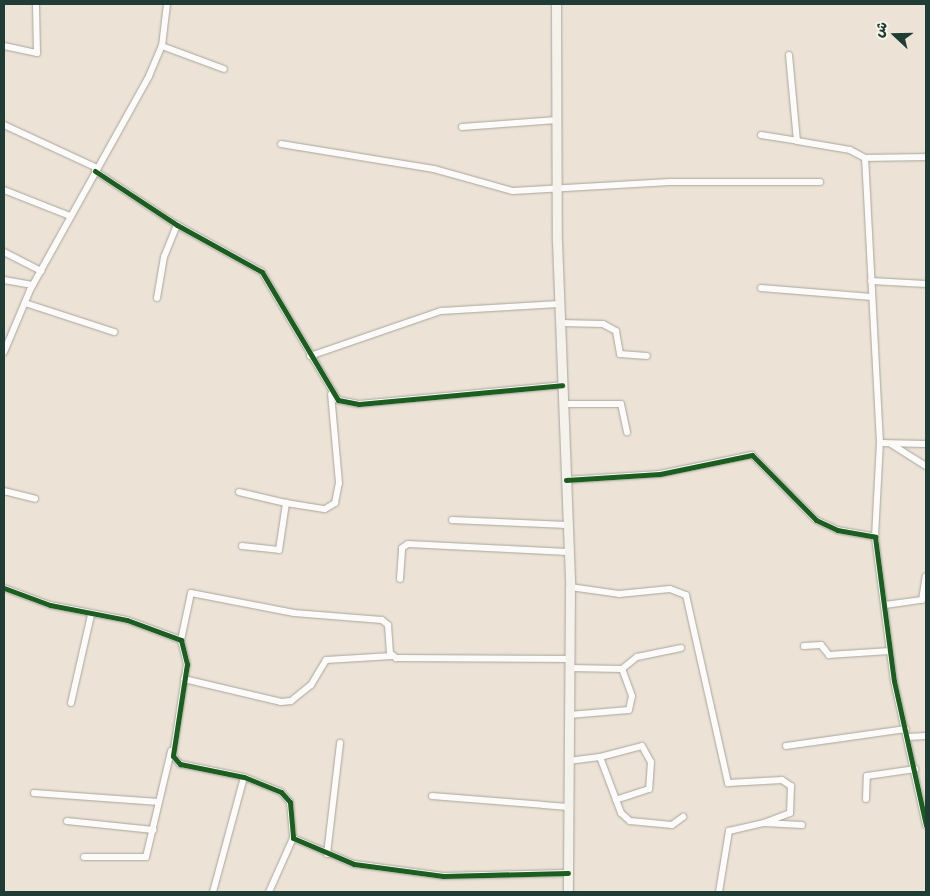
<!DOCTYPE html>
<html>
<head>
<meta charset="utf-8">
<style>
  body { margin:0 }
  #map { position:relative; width:930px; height:896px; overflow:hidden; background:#ece3d6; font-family:Caveat,"Playpen Sans Arabic",sans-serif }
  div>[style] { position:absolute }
  .roads { filter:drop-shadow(0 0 1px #a7a59d) drop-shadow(0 0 1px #a7a59d) }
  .street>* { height:6px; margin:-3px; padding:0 3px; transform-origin:3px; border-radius:3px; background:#fcfbf9 }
  .secondary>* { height:9px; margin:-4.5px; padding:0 4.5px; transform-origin:4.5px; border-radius:4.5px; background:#f5f1eb }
  .cycleway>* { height:5px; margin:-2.5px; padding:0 2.5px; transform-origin:2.5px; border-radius:2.5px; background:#1b5e20 }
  span { translate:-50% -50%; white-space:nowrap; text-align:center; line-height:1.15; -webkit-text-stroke:4.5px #f7f3e8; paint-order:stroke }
  .frame { position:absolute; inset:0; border:5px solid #1f3d34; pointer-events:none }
  .north { position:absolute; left:870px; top:10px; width:50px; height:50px; -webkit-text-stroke:4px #f7f3e8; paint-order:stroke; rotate:291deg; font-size:14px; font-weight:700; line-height:20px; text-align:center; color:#1f3d34 }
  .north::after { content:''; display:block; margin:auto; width:18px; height:22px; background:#1f3d34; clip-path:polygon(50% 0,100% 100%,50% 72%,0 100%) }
</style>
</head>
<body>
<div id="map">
  <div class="roads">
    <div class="street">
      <i style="left:4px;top:46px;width:34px;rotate:12deg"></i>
      <i style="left:37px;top:53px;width:49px;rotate:-91.2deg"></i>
      <i style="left:162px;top:46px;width:66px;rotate:20.4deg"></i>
      <i style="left:789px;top:55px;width:86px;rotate:84.7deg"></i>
      <i style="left:797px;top:141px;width:54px;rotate:9.6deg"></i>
      <i style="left:850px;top:150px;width:17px;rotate:28deg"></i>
      <i style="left:4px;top:125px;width:102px;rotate:24.8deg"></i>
      <i style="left:462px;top:127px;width:95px;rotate:-4.2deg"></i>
      <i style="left:761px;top:135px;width:36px;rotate:9deg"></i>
      <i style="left:281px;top:144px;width:155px;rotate:9.3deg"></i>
      <i style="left:434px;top:169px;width:82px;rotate:15.6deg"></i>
      <i style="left:513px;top:191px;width:157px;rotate:-3.3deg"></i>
      <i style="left:670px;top:182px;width:150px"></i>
      <i style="left:95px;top:171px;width:98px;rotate:33.4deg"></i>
      <i style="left:177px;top:225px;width:97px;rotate:28.9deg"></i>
      <i style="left:262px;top:272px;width:149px;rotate:59.3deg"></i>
      <i style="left:338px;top:400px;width:21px;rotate:11deg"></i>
      <i style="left:359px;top:404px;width:204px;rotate:-5.3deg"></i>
      <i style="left:4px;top:190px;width:71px;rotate:21.5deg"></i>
      <i style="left:4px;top:252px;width:42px;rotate:27.2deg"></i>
      <i style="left:4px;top:280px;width:29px;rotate:10deg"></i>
      <i style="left:871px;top:281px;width:55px;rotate:3.1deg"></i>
      <i style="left:761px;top:288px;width:111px;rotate:4.6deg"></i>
      <i style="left:157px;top:298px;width:42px;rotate:-80.3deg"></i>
      <i style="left:164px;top:257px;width:35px;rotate:-68deg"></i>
      <i style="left:25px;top:303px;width:94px;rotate:18deg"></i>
      <i style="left:560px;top:323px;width:43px;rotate:1.3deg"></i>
      <i style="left:603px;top:324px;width:15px;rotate:28deg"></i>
      <i style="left:616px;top:331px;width:23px;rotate:80deg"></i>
      <i style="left:620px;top:354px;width:27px;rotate:4deg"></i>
      <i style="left:4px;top:352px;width:67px;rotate:-67.2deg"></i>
      <i style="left:30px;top:290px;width:245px;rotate:-60.9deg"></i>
      <i style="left:149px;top:76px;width:33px;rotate:-67deg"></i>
      <i style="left:162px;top:46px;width:42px;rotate:-83.2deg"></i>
      <i style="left:310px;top:356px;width:139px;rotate:-19deg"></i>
      <i style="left:441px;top:311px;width:118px;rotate:-3.4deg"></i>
      <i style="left:563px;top:404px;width:58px"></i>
      <i style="left:621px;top:404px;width:29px;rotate:78deg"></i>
      <i style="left:880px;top:443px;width:46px;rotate:1.2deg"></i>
      <i style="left:891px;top:444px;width:41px;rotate:32.2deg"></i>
      <i style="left:566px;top:480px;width:94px;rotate:-3.7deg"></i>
      <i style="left:660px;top:474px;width:94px;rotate:-11.7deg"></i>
      <i style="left:752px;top:455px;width:91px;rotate:45.4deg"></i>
      <i style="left:816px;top:520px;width:23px;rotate:25deg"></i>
      <i style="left:837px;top:530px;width:39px;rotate:10deg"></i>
      <i style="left:875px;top:537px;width:145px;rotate:82.5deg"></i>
      <i style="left:894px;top:681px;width:148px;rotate:77.5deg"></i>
      <i style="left:4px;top:491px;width:32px;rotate:14deg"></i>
      <i style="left:239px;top:492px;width:48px;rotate:13.2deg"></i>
      <i style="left:452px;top:520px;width:115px;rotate:2.5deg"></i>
      <i style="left:875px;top:537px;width:94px;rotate:-87deg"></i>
      <i style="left:880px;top:443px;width:285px;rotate:-93deg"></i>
      <i style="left:865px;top:158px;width:61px;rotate:-0.9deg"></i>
      <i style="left:242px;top:546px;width:37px;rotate:6deg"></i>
      <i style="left:279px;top:550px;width:48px;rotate:-81.5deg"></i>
      <i style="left:286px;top:503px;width:39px;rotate:9deg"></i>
      <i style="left:325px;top:509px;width:12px;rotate:-31deg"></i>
      <i style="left:335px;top:503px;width:20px;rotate:-79deg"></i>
      <i style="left:339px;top:483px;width:89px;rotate:-95.1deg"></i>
      <i style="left:400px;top:579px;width:31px;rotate:-86deg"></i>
      <i style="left:402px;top:548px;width:7px;rotate:-34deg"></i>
      <i style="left:408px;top:544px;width:160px;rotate:2.9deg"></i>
      <i style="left:570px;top:587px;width:49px;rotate:8.1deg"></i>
      <i style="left:619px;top:594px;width:51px;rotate:-5.6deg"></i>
      <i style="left:670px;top:589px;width:17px;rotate:21deg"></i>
      <i style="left:686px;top:595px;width:193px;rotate:77.4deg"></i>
      <i style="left:728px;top:783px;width:54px;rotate:-3.2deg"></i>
      <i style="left:782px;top:780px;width:11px;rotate:34deg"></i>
      <i style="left:791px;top:786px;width:27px;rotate:92deg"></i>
      <i style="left:790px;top:813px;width:28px;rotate:159deg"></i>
      <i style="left:4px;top:588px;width:49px;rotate:20.3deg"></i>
      <i style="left:50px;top:605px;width:78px;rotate:11deg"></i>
      <i style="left:127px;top:620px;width:58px;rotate:20.3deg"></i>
      <i style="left:181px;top:640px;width:25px;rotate:76deg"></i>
      <i style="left:187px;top:664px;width:93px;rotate:98.7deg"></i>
      <i style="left:173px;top:756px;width:11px;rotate:49deg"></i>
      <i style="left:180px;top:764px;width:65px;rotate:11.5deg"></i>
      <i style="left:244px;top:777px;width:40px;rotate:22deg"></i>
      <i style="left:281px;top:792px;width:13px;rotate:48deg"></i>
      <i style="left:290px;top:802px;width:36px;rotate:85deg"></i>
      <i style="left:293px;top:838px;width:66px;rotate:23.1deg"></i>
      <i style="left:354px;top:864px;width:90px;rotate:7.7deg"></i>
      <i style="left:443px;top:876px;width:125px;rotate:-1.4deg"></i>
      <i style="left:885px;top:605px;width:37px;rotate:-8deg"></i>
      <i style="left:922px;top:600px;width:24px;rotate:-81deg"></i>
      <i style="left:181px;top:640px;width:48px;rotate:-78deg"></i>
      <i style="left:191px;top:593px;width:105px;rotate:11deg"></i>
      <i style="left:294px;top:613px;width:88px;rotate:4.5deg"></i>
      <i style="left:382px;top:620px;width:8px;rotate:40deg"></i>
      <i style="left:388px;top:625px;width:28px;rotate:86deg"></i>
      <i style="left:390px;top:653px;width:8px;rotate:40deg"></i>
      <i style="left:396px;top:658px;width:174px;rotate:0.3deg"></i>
      <i style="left:804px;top:646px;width:17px;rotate:-3deg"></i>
      <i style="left:821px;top:645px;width:13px;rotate:51deg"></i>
      <i style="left:829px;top:655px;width:61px;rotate:-3.8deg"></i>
      <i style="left:570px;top:668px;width:52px;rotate:1.1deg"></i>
      <i style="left:622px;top:669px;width:19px;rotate:-39deg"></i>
      <i style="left:637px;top:657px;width:45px;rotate:-11.6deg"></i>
      <i style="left:184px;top:679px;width:100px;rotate:13.3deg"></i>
      <i style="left:281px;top:702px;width:10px;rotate:-6deg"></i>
      <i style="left:291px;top:701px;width:26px;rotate:-39deg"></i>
      <i style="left:311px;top:685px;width:29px;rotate:-59deg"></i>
      <i style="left:326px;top:660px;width:66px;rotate:-3.5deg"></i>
      <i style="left:71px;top:703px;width:90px;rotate:-77.2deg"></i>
      <i style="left:569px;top:715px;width:60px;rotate:-4.8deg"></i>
      <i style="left:629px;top:710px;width:14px;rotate:-78deg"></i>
      <i style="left:632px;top:696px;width:29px;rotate:-110deg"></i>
      <i style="left:908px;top:737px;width:18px;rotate:-3deg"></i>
      <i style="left:786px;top:746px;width:121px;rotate:-8.1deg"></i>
      <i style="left:600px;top:757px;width:43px;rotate:-14.7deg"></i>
      <i style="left:642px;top:746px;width:18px;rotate:61deg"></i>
      <i style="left:651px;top:762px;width:27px;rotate:94deg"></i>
      <i style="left:649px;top:789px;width:35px;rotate:162deg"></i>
      <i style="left:568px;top:761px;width:32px;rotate:-7deg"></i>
      <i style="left:600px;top:757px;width:60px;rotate:69.4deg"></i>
      <i style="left:621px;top:813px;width:12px;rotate:42deg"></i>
      <i style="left:630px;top:821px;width:42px;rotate:5.4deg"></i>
      <i style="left:672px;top:825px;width:14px;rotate:-36deg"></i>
      <i style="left:34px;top:793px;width:125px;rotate:4.1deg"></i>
      <i style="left:432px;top:796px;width:136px;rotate:4.6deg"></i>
      <i style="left:866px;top:799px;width:23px;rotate:-88deg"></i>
      <i style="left:867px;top:776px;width:49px;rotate:-8.3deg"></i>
      <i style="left:67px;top:821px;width:87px;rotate:5.9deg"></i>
      <i style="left:327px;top:854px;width:112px;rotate:-83.3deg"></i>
      <i style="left:84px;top:857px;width:62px"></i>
      <i style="left:146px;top:857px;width:109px;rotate:-76.7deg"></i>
      <i style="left:213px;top:892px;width:119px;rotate:-74.9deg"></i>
      <i style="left:269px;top:892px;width:59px;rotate:-66deg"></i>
      <i style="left:719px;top:892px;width:62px;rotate:-80.7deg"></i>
      <i style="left:729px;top:831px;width:36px;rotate:-13deg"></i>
      <i style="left:764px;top:823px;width:38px;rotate:3deg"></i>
    </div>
    <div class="secondary">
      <i style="left:556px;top:4px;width:237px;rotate:89.8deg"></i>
      <i style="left:557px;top:241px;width:346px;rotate:87.8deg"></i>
      <i style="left:570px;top:587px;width:305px;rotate:90.4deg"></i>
    </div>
  </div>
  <div class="cycleway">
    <i style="left:95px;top:171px;width:98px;rotate:33.4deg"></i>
    <i style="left:177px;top:225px;width:97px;rotate:28.9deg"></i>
    <i style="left:262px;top:272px;width:149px;rotate:59.3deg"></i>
    <i style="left:338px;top:400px;width:21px;rotate:11deg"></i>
    <i style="left:359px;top:404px;width:204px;rotate:-5.3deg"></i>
    <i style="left:566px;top:480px;width:94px;rotate:-3.7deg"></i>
    <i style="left:660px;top:474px;width:94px;rotate:-11.7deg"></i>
    <i style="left:752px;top:455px;width:91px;rotate:45.4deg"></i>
    <i style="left:816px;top:520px;width:23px;rotate:25deg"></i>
    <i style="left:837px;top:530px;width:39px;rotate:10deg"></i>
    <i style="left:875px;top:537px;width:145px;rotate:82.5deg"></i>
    <i style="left:894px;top:681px;width:148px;rotate:77.5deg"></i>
    <i style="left:4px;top:588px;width:49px;rotate:20.3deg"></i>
    <i style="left:50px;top:605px;width:78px;rotate:11deg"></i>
    <i style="left:127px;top:620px;width:58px;rotate:20.3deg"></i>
    <i style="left:181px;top:640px;width:25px;rotate:76deg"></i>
    <i style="left:187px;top:664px;width:93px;rotate:98.7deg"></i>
    <i style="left:173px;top:756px;width:11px;rotate:49deg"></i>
    <i style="left:180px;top:764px;width:65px;rotate:11.5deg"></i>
    <i style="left:244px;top:777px;width:40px;rotate:22deg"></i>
    <i style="left:281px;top:792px;width:13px;rotate:48deg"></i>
    <i style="left:290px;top:802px;width:36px;rotate:85deg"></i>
    <i style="left:293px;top:838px;width:66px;rotate:23.1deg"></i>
    <i style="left:354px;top:864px;width:90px;rotate:7.7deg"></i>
    <i style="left:443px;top:876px;width:125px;rotate:-1.4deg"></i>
  </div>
  <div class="frame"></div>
  <div class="north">ش</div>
</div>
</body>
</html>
